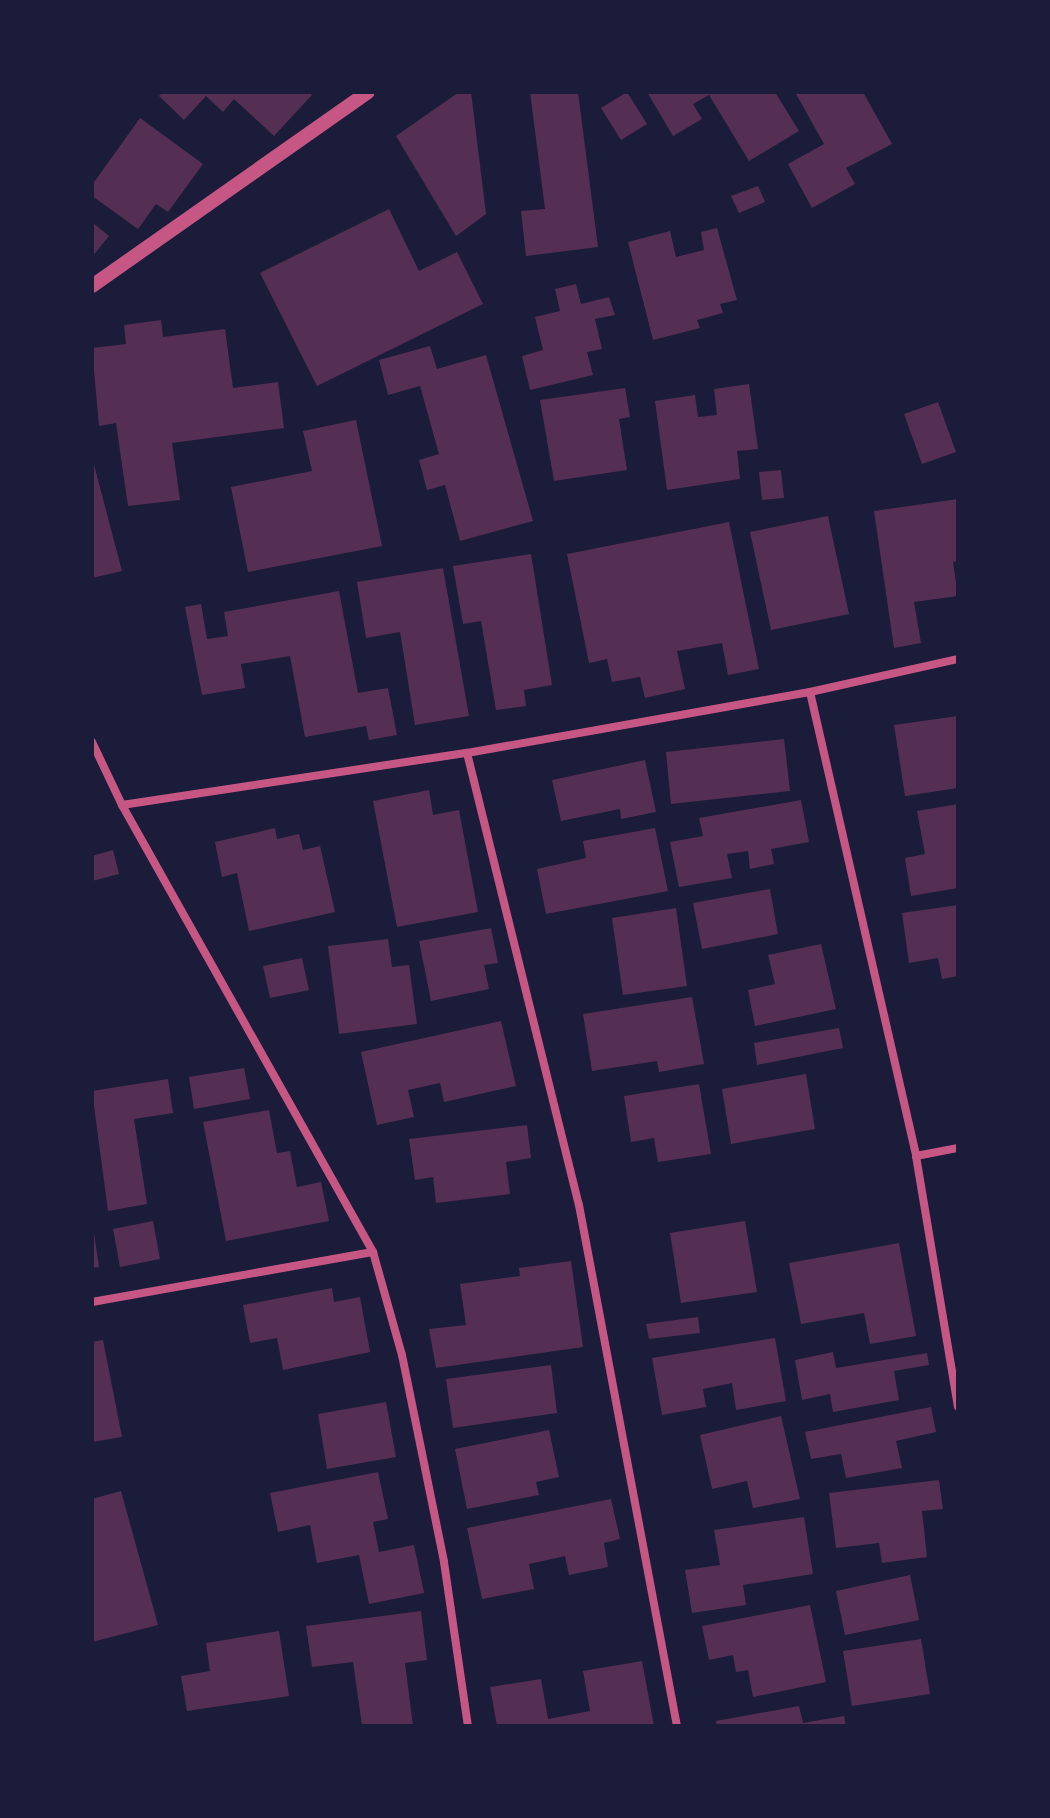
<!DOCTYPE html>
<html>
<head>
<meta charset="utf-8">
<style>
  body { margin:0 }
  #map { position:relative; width:1050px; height:1818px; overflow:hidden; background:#1b1b3a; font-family:Cabin,sans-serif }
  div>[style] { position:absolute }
  .building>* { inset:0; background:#542f53 }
  .minor>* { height:8px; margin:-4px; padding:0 4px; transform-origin:4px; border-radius:4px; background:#c65784 }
  .tertiary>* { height:14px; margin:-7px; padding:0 7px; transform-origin:7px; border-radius:7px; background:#c65784 }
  span { translate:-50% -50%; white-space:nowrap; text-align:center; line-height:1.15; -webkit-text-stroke:8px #1b1b3a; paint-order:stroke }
  .frame { position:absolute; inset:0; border:94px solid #1b1b3a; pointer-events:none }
</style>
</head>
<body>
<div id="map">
  <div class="building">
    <i style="clip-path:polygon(163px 92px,309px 92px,312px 95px,274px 136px,234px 99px,223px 112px,206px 96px,184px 120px,159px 96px)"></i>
    <i style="clip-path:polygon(459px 92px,471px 92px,486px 214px,456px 236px,396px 136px)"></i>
    <i style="clip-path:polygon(530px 92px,578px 92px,598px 247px,526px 256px,521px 211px,545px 209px)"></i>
    <i style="clip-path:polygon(627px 92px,647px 124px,621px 140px,601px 108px)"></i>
    <i style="clip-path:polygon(647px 92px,775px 92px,799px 131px,749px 161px,709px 95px,693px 104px,702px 119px,673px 136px)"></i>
    <i style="clip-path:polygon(795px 92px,863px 92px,892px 144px,846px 168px,855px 184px,812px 208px,788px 164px,824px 144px)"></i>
    <i style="clip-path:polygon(140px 118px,203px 164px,168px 212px,156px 204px,138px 229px,92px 196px,92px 185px)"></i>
    <i style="clip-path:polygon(758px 186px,765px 202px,739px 213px,731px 196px)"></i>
    <i style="clip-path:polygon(389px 209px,419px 271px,457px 252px,483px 304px,317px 386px,260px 273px)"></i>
    <i style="clip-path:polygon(92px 222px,109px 236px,92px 257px)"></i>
    <i style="clip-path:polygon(717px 228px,737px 300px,720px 304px,723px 313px,697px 320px,700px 328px,653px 340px,628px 242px,670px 231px,676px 257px,704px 250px,701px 232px)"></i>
    <i style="clip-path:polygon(576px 284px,581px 304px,609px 297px,615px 315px,595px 319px,602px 349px,587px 352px,593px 375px,530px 390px,522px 356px,543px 350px,535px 317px,560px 311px,555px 289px)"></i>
    <i style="clip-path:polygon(161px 320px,163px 337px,225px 329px,233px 388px,278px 382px,284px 428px,172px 443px,180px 500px,128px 506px,116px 423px,99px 426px,92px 348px,126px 344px,124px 325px)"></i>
    <i style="clip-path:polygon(430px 346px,437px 369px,486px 355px,533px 521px,460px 541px,445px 485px,427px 490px,419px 460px,439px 454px,420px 386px,388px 395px,379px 360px)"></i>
    <i style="clip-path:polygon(749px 384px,758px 449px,737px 451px,740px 479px,667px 490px,655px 401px,695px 395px,698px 417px,717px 415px,714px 389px)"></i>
    <i style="clip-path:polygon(625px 388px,630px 417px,619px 419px,627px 470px,554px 481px,540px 400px)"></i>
    <i style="clip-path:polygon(938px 402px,956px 452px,922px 464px,904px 414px)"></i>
    <i style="clip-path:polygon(356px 420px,382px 546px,248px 572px,231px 487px,312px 471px,303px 431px)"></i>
    <i style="clip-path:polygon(92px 457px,122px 571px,92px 578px)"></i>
    <i style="clip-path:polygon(781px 470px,784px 498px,762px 500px,759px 472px)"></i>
    <i style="clip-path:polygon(958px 499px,958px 561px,953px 562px,958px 596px,914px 602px,921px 643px,894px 648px,874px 511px)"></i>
    <i style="clip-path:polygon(828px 516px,849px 614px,771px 630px,750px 532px)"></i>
    <i style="clip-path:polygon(729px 522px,759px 669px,728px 675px,722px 643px,677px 651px,685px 689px,645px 698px,640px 677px,612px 682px,607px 659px,589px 663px,567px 554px)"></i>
    <i style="clip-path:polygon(531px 554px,552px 685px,524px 690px,526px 706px,496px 710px,481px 621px,463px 624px,453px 566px)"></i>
    <i style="clip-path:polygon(443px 568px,469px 716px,415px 725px,400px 632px,366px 638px,357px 582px)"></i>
    <i style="clip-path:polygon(339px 591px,358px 693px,388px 688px,397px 735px,369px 740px,366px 726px,305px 737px,290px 656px,241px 664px,245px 688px,202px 695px,185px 607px,201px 604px,207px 639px,228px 636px,224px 612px)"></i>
    <i style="clip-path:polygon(958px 716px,958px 788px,905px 796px,894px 725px)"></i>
    <i style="clip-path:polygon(784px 739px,790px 791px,671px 804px,666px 752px)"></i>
    <i style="clip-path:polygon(645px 760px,656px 812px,621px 819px,620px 809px,561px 821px,552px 780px)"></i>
    <i style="clip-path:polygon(429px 790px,433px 815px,459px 810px,478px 912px,397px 927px,373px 801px)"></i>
    <i style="clip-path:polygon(801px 800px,809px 842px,771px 849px,774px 864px,750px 869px,748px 851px,727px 854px,732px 878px,679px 887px,670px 842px,703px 836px,699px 818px)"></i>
    <i style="clip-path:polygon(958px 804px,958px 888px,911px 896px,905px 858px,925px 854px,917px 811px)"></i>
    <i style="clip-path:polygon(275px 828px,277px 839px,299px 834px,303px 850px,320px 846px,335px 912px,249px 931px,237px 873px,222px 877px,215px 842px)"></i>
    <i style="clip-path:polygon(655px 828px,668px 891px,546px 914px,537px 869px,586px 858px,583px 841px)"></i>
    <i style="clip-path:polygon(113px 850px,119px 874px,92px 881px,92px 856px)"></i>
    <i style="clip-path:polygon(770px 889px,778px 934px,702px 949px,693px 903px)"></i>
    <i style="clip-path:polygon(958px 905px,958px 976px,942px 979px,938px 958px,909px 963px,902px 913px)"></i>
    <i style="clip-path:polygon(676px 908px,687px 986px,623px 995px,612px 918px)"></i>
    <i style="clip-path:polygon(491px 928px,498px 963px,484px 965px,489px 989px,431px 1001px,419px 941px)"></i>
    <i style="clip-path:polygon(388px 939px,392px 967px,409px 965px,417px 1024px,339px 1034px,328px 946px)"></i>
    <i style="clip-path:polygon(821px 944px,836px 1009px,755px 1026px,748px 990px,775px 984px,768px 955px)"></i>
    <i style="clip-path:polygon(302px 958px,309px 990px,270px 998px,263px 966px)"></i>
    <i style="clip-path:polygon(692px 997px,704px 1064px,659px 1072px,657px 1061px,592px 1071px,583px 1014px)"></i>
    <i style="clip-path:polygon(501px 1021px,516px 1086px,444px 1102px,440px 1083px,408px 1090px,414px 1117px,377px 1125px,361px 1052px)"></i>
    <i style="clip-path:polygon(839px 1028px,843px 1048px,757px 1065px,754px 1043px)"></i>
    <i style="clip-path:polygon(244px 1068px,250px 1099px,194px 1109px,189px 1077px)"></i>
    <i style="clip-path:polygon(806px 1074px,815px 1129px,731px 1144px,722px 1089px)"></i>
    <i style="clip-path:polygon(168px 1079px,173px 1113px,134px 1119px,147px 1204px,108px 1211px,92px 1091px)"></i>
    <i style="clip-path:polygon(699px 1084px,711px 1154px,658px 1162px,654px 1138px,631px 1142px,624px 1096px)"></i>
    <i style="clip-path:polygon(269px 1110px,277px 1153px,290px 1151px,297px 1187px,321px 1182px,329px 1221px,226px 1241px,203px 1122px)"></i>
    <i style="clip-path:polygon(527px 1125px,531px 1158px,506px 1162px,510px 1194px,436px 1203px,433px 1177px,415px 1180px,409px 1139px)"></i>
    <i style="clip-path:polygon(153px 1221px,160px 1259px,120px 1267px,113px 1229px)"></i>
    <i style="clip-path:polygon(745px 1221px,757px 1292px,681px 1303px,670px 1233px)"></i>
    <i style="clip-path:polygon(94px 1233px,99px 1267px,92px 1268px,92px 1234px)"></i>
    <i style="clip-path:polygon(899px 1243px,916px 1336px,870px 1344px,864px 1313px,801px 1324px,789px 1263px)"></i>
    <i style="clip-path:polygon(571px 1261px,583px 1347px,436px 1368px,429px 1329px,466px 1325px,460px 1284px,520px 1276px,519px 1268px)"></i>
    <i style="clip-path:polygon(332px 1288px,334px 1302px,360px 1297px,370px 1352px,283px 1370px,277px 1338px,250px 1343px,243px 1305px)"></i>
    <i style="clip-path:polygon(698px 1317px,700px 1333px,649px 1339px,646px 1324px)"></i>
    <i style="clip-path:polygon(775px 1338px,786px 1401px,736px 1410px,732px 1383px,703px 1389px,706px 1407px,662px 1415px,652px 1358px)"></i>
    <i style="clip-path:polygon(103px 1340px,122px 1437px,92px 1442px,92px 1342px)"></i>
    <i style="clip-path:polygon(833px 1352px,836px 1368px,927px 1353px,929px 1365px,894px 1371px,899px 1400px,833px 1412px,830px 1394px,802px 1400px,795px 1360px)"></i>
    <i style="clip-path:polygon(551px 1365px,557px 1413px,453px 1428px,446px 1379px)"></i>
    <i style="clip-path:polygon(386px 1402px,396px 1457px,327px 1469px,318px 1414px)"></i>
    <i style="clip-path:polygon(931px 1407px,936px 1432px,896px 1441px,902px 1468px,846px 1478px,841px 1454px,811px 1459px,805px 1432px)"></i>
    <i style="clip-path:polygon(781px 1416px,800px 1499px,753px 1508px,747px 1481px,712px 1489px,700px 1435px)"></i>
    <i style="clip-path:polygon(549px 1430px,559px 1477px,536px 1482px,539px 1495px,467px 1509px,455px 1449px)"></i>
    <i style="clip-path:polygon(378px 1472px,388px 1519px,373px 1522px,379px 1552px,414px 1545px,424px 1593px,369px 1604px,359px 1555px,317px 1563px,310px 1525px,278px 1532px,270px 1493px)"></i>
    <i style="clip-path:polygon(939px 1480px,943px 1509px,922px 1511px,927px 1557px,882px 1563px,879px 1543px,836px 1548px,829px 1493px)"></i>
    <i style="clip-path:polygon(121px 1491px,158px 1625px,92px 1642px,92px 1499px)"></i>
    <i style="clip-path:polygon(611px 1499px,620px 1539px,604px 1543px,608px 1567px,569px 1575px,565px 1556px,529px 1564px,534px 1589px,482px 1599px,467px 1528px)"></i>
    <i style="clip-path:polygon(804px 1517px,813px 1574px,743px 1585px,746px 1605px,692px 1613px,685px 1570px,720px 1565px,714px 1530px)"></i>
    <i style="clip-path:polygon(910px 1575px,919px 1620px,845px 1635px,836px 1591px)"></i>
    <i style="clip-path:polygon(810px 1605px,826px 1682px,753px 1697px,748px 1670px,736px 1672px,733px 1655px,709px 1660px,702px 1626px)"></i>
    <i style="clip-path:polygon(421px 1611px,427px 1660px,405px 1663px,413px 1726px,362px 1726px,353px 1662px,312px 1667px,306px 1626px)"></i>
    <i style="clip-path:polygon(279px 1631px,289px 1696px,187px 1711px,181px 1676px,210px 1671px,206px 1643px)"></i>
    <i style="clip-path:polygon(921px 1639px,930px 1694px,852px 1706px,843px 1651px)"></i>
    <i style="clip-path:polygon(642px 1661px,654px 1726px,497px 1726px,490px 1687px,541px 1679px,548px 1719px,590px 1711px,583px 1671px)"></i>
    <i style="clip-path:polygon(799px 1706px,803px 1723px,844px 1716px,846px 1726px,717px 1726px,716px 1721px)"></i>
  </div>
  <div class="minor">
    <i style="left:810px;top:692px;width:152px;rotate:-12.6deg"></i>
    <i style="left:92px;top:742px;width:70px;rotate:64.5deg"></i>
    <i style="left:122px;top:805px;width:513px;rotate:60.68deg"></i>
    <i style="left:373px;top:1252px;width:107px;rotate:74.3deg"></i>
    <i style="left:402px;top:1355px;width:211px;rotate:78.5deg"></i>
    <i style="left:444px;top:1562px;width:166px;rotate:81.7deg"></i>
    <i style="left:467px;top:753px;width:466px;rotate:76.1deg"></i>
    <i style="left:579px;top:1205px;width:530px;rotate:79.35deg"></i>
    <i style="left:122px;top:805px;width:349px;rotate:-8.6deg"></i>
    <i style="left:467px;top:753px;width:348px;rotate:-10.1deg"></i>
    <i style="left:810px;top:692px;width:476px;rotate:77.1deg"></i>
    <i style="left:916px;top:1156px;width:254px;rotate:80.5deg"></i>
    <i style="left:916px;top:1156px;width:43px;rotate:-10.8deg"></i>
    <i style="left:92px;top:1302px;width:285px;rotate:-10.1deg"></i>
  </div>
  <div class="tertiary">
    <i style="left:92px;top:286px;width:337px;rotate:-35.1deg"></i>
  </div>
  <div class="frame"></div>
</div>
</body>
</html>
